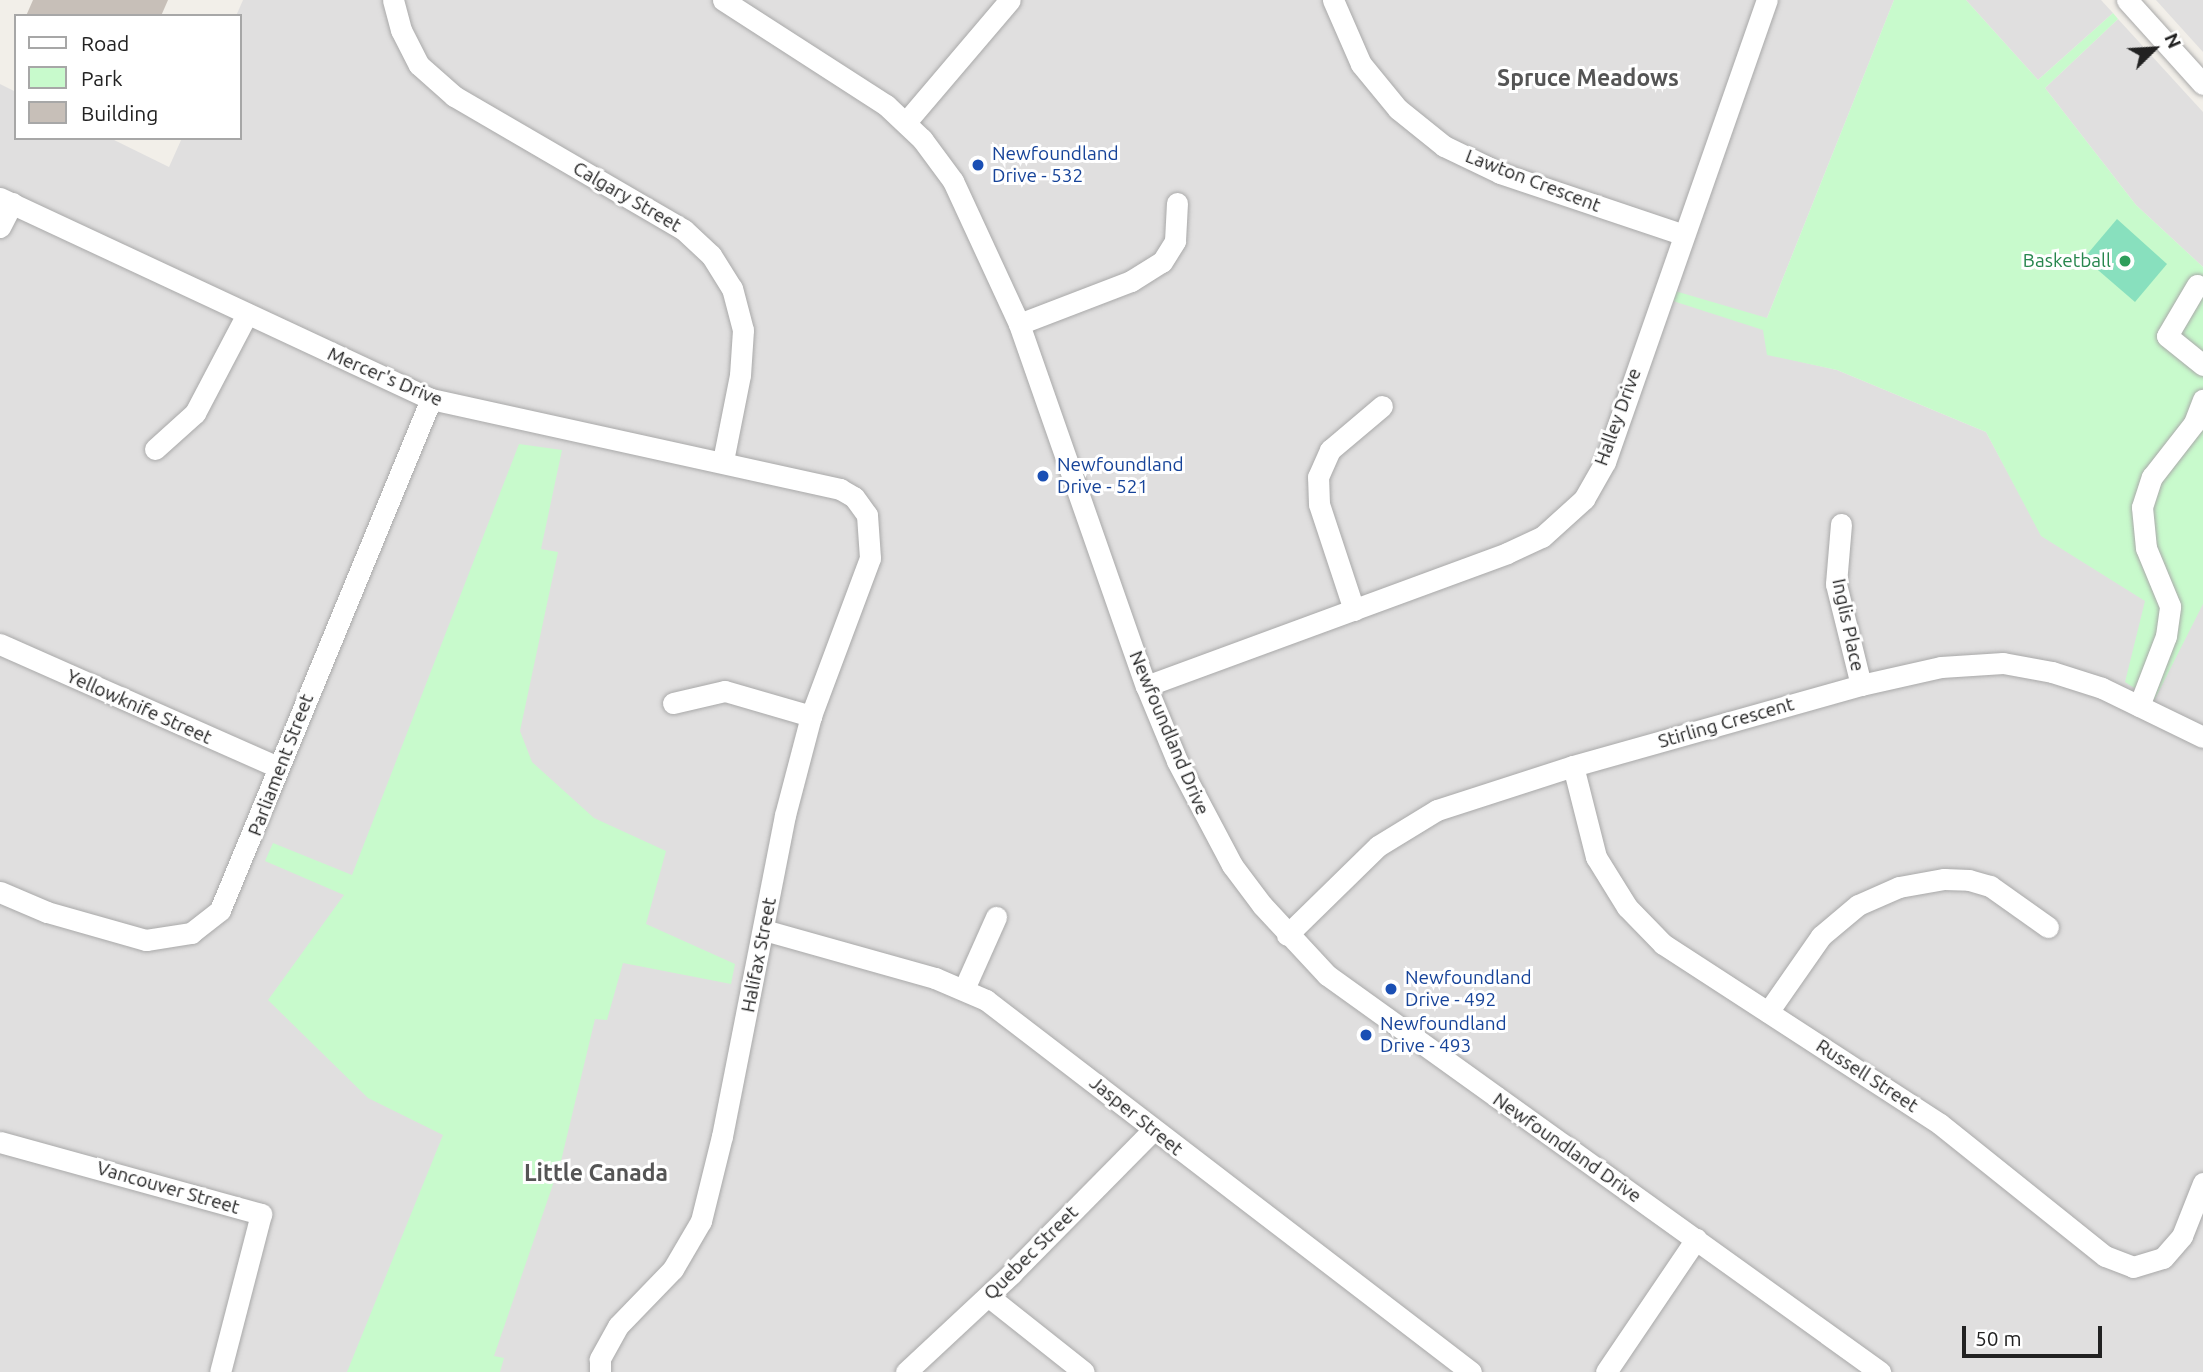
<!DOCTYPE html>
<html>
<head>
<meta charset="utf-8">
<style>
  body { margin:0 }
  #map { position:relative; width:2203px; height:1372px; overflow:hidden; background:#f2efe9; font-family:Ubuntu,sans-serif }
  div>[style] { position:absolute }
  .residential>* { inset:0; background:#e0dfdf }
  .park>* { inset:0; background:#c8facc }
  .pitch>* { inset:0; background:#88e0be }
  .building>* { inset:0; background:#c7bfb8 }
  .roads { filter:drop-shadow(0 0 2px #a9a9a9) drop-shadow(0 0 2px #a9a9a9) }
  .minor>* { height:21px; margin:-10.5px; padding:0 10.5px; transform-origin:10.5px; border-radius:10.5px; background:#fff }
  .dots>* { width:19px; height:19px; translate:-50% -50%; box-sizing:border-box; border:4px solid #fff; border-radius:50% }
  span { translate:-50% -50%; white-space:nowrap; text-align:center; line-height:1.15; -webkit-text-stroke:6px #fff; paint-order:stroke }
  .transit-label { font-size:19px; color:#164399 }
  .left { translate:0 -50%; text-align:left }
  .street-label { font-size:19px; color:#222 }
  .leisure-label { font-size:19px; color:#27864d }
  .right { translate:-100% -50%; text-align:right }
  .quarter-label { font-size:23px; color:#555; font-weight:700 }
  .legend { position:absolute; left:14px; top:14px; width:228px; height:126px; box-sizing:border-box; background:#fff; border:2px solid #a7a7a7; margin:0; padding:9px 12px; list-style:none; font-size:21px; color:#222 }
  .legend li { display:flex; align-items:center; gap:14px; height:35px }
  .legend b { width:35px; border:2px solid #a7a7a7 }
  .north { position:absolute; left:2119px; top:14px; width:70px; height:70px; -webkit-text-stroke:5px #fff; paint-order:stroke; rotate:66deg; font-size:19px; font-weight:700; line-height:28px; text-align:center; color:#222 }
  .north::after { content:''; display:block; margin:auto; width:24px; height:32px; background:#222; clip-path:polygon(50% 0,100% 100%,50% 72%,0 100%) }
  .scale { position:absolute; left:1962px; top:1326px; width:140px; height:32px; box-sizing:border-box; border:4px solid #222; border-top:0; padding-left:9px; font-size:21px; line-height:24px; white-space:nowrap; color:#222; -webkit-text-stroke:5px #fff; paint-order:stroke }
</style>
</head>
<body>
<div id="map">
  <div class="residential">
    <i style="clip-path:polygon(243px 0,1894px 0,1767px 318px,1767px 354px,1837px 370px,1986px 432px,2042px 536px,2203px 597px,2203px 1372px,0 1372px,0 84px,16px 92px,16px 138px,110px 138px,169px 167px,182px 138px,240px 138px,240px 16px,236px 16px)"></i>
    <i style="clip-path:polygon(1966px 0,2101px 0,2113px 13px,2038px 80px)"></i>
    <i style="clip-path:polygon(2156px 0,2203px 0,2203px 52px,2174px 20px)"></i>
    <i style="clip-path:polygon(2118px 19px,2203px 112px,2203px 267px,2136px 205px,2045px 88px)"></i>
  </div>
  <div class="park">
    <i style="clip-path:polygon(1894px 0,1966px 0,2038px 80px,2113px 13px,2118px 19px,2045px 88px,2136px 205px,2203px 267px,2203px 604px,2154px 701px,2125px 682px,2145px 601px,2041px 536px,1986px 432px,1837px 370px,1767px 355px,1763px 330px,1673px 301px,1675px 291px,1767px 318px)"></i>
    <i style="clip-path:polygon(519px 444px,562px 450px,541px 549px,558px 552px,520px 731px,532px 762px,594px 818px,666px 851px,646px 924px,735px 964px,731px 984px,623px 963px,607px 1020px,595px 1019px,561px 1161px,494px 1356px,504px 1358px,500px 1372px,347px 1372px,443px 1135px,368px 1098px,268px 1000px,344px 895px,265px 861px,273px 843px,352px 875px)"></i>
  </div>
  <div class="pitch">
    <i style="clip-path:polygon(2117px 219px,2167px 264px,2135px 302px,2084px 258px)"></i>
  </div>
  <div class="building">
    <i style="clip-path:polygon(33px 0,168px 0,161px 16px,26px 16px)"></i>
  </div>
  <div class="roads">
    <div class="minor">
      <i style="left:393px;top:0;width:31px;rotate:75deg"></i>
      <i style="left:401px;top:30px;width:39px;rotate:63deg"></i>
      <i style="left:419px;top:65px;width:47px;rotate:41.5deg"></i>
      <i style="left:454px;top:96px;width:266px;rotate:30.2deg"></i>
      <i style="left:684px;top:230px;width:37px;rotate:43deg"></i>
      <i style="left:711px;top:255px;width:39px;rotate:58deg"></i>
      <i style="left:732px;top:288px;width:43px;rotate:75.3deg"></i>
      <i style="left:743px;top:330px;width:45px;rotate:93.8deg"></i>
      <i style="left:740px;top:375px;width:88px;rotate:101.2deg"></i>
      <i style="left:723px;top:0;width:194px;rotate:32.8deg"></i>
      <i style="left:886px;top:105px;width:50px;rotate:43.4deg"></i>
      <i style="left:922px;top:139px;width:52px;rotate:53.6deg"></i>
      <i style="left:953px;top:181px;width:157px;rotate:65.2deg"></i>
      <i style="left:1019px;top:324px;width:384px;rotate:70.7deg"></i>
      <i style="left:1146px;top:686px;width:81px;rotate:67.5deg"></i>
      <i style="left:1177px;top:761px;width:118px;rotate:62.1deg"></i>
      <i style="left:1232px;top:865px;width:50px;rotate:53.1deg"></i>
      <i style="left:1262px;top:905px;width:96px;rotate:47.1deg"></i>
      <i style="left:1327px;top:975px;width:681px;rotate:35.67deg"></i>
      <i style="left:1333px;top:0;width:70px;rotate:66.4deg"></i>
      <i style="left:1361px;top:64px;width:58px;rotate:50.6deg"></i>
      <i style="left:1398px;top:109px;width:59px;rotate:38.8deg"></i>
      <i style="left:1444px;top:146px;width:62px;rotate:25.7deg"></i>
      <i style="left:1500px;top:173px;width:191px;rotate:18.6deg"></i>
      <i style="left:2127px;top:0;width:113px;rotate:47.9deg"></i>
      <i style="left:906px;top:122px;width:160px;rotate:-49.6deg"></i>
      <i style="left:0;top:198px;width:476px;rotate:25deg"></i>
      <i style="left:431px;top:399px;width:419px;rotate:12.4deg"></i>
      <i style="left:840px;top:489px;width:16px;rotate:30deg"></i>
      <i style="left:854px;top:497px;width:22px;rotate:54deg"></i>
      <i style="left:867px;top:515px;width:43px;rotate:86deg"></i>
      <i style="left:870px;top:558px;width:169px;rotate:110.5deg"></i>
      <i style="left:811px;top:716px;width:102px;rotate:104.7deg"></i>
      <i style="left:785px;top:815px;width:327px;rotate:101.1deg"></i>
      <i style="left:722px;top:1136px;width:88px;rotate:103.9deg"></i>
      <i style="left:701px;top:1221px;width:56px;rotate:120.3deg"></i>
      <i style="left:673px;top:1269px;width:79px;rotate:134deg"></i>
      <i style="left:618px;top:1326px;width:38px;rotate:119deg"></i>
      <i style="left:600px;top:1359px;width:13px;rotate:90deg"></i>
      <i style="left:0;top:227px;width:27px;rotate:-63deg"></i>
      <i style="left:2197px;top:285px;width:59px;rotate:120.5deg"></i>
      <i style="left:2167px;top:336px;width:46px;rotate:38.9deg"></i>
      <i style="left:1019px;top:324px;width:120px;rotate:-21deg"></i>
      <i style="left:1131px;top:281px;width:36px;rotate:-32deg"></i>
      <i style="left:1162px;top:262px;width:25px;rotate:-58deg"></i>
      <i style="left:1175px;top:241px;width:38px;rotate:-87deg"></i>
      <i style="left:155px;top:449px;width:54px;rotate:-42deg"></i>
      <i style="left:195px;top:413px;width:112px;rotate:-62.3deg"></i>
      <i style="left:1841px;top:524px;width:60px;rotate:94.8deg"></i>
      <i style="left:1836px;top:584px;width:104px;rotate:76.1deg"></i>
      <i style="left:1354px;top:610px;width:112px;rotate:-108.3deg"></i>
      <i style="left:1319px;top:504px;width:27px;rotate:-92deg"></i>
      <i style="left:1318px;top:477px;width:30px;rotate:-66deg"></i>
      <i style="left:1330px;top:450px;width:68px;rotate:-40.2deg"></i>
      <i style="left:0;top:644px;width:304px;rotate:23.9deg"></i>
      <i style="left:1146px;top:686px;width:385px;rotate:-20.2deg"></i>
      <i style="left:1507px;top:553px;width:38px;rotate:-25deg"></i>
      <i style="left:1542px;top:537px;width:57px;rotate:-42.1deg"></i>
      <i style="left:1584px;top:499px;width:43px;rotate:-60.4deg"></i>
      <i style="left:1605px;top:462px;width:490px;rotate:-70.7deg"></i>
      <i style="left:673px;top:703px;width:53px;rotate:-13deg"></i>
      <i style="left:725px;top:691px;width:90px;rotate:16.2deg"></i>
      <i style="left:2139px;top:706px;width:75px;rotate:-68.9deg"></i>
      <i style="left:2166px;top:636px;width:30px;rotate:-82deg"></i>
      <i style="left:2170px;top:606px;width:63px;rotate:-112.5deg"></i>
      <i style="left:2146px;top:548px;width:41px;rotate:-95.6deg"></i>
      <i style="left:2142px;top:507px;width:32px;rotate:-72deg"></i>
      <i style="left:2152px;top:477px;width:68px;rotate:-52.1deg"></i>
      <i style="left:2194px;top:423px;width:25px;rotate:-69deg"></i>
      <i style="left:1573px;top:766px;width:94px;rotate:75.8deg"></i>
      <i style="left:1596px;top:857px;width:59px;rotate:58.2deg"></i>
      <i style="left:1627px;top:907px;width:52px;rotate:45.8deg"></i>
      <i style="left:1663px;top:944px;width:330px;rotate:33deg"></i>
      <i style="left:1940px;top:1124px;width:211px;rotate:38.7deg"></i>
      <i style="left:2105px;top:1256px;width:30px;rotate:21deg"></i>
      <i style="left:2133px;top:1267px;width:31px;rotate:-17deg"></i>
      <i style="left:2163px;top:1258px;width:29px;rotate:-49deg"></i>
      <i style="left:2182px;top:1236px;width:57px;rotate:-68.4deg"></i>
      <i style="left:0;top:892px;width:51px;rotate:23.1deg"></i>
      <i style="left:47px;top:912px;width:103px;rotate:15.8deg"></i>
      <i style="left:146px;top:940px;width:46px;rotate:-8.8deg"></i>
      <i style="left:191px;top:933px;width:37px;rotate:-38deg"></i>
      <i style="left:220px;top:910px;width:553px;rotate:-67.56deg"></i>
      <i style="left:764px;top:930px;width:178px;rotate:15.7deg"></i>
      <i style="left:935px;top:978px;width:56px;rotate:23.3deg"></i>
      <i style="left:986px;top:1000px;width:611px;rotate:37.49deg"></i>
      <i style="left:1287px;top:935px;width:127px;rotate:-44.4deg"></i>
      <i style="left:1378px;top:846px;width:69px;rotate:-31.4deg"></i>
      <i style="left:1437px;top:810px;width:143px;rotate:-17.9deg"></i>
      <i style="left:1573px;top:766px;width:299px;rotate:-15.7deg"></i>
      <i style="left:1861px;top:685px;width:82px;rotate:-12.7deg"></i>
      <i style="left:1941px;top:667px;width:62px;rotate:-3.7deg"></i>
      <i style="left:2003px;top:663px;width:50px;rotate:10.4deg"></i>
      <i style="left:2052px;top:672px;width:52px;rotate:17.7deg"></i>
      <i style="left:2102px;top:688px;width:112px;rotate:25.9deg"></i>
      <i style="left:964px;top:989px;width:79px;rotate:-66deg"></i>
      <i style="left:1768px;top:1012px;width:93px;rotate:-55.1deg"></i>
      <i style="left:1821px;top:936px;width:48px;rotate:-40deg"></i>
      <i style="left:1858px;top:905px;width:45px;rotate:-23.7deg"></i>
      <i style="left:1899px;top:887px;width:46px;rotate:-10.1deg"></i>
      <i style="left:1944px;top:879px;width:25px;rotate:2deg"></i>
      <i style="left:1969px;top:880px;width:22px;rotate:16deg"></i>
      <i style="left:1990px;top:886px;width:71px;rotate:35.3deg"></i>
      <i style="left:0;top:1142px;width:271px;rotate:15.4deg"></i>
      <i style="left:261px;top:1214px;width:163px;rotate:104.5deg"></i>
      <i style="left:988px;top:1296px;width:122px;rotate:38.4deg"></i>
      <i style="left:906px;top:1372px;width:145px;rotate:-43deg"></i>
      <i style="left:1012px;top:1273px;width:199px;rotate:-45.4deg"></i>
      <i style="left:1606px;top:1372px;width:161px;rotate:-55.9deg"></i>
    </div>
  </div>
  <div class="dots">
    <i style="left:978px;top:165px;background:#1a4fb4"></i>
    <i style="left:2125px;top:261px;background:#2e9e5b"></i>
    <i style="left:1043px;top:476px;background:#1a4fb4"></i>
    <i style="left:1391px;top:989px;background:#1a4fb4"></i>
    <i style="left:1366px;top:1035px;background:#1a4fb4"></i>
  </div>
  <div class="transit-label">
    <span class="left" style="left:992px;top:165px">Newfoundland<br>Drive - 532</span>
    <span class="left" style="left:1057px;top:476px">Newfoundland<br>Drive - 521</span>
    <span class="left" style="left:1405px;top:989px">Newfoundland<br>Drive - 492</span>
    <span class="left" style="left:1380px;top:1035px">Newfoundland<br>Drive - 493</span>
  </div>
  <div class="street-label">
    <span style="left:1533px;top:181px;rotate:21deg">Lawton Crescent</span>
    <span style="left:627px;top:197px;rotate:30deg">Calgary Street</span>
    <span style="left:385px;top:377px;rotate:23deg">Mercer's Drive</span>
    <span style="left:1618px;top:417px;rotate:-70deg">Halley Drive</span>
    <span style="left:1848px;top:625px;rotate:78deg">Inglis Place</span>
    <span style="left:139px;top:707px;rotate:24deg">Yellowknife Street</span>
    <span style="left:1726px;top:723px;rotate:-16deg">Stirling Crescent</span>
    <span style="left:1169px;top:733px;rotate:67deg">Newfoundland Drive</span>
    <span style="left:281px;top:765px;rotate:-69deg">Parliament Street</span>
    <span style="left:759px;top:955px;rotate:-79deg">Halifax Street</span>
    <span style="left:1867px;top:1076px;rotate:33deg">Russell Street</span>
    <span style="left:1136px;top:1116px;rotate:39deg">Jasper Street</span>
    <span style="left:1567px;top:1148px;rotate:35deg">Newfoundland Drive</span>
    <span style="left:168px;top:1188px;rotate:16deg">Vancouver Street</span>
    <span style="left:1031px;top:1253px;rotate:-45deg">Quebec Street</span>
  </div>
  <div class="leisure-label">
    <span class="right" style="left:2111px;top:261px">Basketball</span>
  </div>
  <div class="quarter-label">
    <span style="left:1588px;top:78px">Spruce Meadows</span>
    <span style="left:596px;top:1173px">Little Canada</span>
  </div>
  <ul class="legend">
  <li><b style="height:9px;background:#fff"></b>Road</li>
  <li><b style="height:19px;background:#c8facc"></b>Park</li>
  <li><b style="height:19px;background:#c7bfb8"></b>Building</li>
  </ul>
  <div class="north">N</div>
  <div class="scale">50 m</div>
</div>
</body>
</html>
